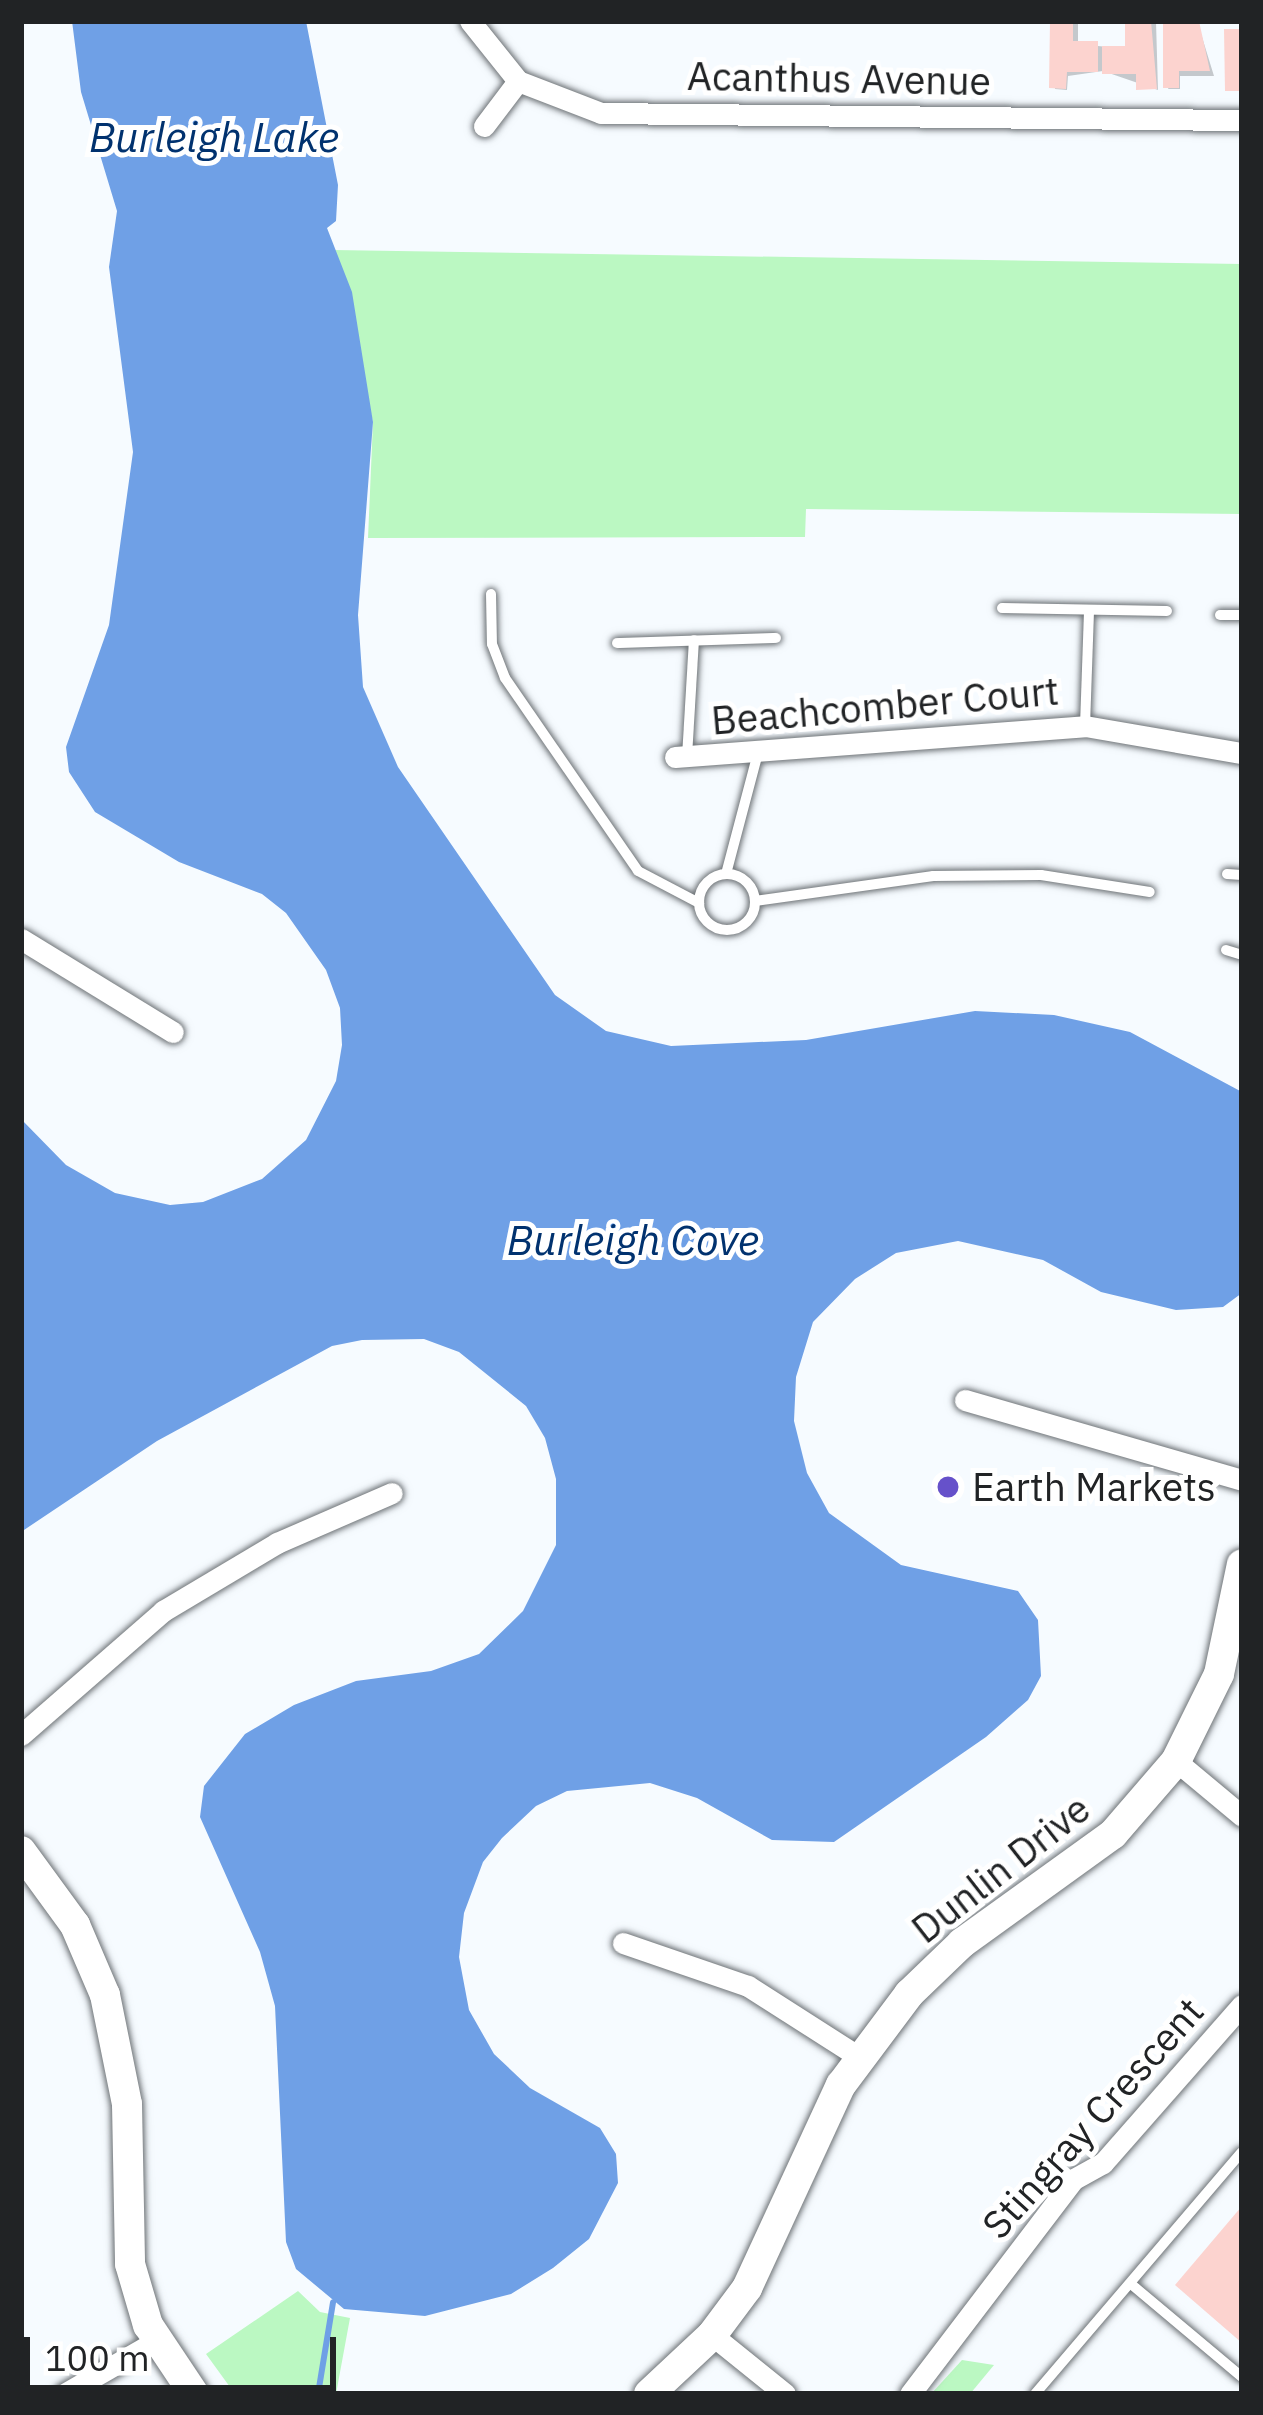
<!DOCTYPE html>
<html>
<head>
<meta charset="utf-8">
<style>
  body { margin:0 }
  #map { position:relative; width:1263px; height:2415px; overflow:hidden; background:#f6fbff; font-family:"IBM Plex Sans",sans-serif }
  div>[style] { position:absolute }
  .green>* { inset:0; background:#bbf8c2 }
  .water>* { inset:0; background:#6fa0e6 }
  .shadow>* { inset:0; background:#0003 }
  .stream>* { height:6px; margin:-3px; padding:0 3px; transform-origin:3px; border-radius:3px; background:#6fa0e6 }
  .building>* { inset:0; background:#fcd3cf }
  .roads { filter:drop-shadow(0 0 3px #6e7377) drop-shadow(0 0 3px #6e7377) }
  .lane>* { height:10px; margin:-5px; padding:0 5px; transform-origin:5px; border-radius:5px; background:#fff }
  .lane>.ring { margin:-5px; padding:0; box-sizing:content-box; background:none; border:10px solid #fff; border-radius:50% }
  .street>* { height:21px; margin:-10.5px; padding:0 10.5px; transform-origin:10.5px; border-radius:10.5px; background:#fff }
  .secondary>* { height:30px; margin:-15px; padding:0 15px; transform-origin:15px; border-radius:15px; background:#fff }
  .dots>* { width:33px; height:33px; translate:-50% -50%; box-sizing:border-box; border:6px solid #fff; border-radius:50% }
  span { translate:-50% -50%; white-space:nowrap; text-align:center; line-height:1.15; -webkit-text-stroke:10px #fff; paint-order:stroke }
  .street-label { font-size:39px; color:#212325 }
  .poi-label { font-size:39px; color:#212325 }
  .left { translate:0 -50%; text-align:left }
  .water-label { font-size:42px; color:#01326f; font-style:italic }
  .frame { position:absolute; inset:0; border:24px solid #212325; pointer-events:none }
  .scale { position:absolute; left:24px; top:2337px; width:312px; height:54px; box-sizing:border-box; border:6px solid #212325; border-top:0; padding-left:15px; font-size:36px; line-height:42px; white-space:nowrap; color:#212325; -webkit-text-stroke:9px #fff; paint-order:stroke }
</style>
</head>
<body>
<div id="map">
  <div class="green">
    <i style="clip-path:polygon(333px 250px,1242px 264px,1242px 514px,806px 509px,805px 537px,368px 538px,373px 422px)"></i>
    <i style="clip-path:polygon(298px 2291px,320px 2312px,350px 2318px,336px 2394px,235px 2394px,206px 2354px)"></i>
    <i style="clip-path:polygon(962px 2360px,994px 2365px,970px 2394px,931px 2394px)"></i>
  </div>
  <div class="water">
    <i style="clip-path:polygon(72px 21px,306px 21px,338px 185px,336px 221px,327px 228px,352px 292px,373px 422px,358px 615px,363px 687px,398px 767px,555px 995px,606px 1031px,671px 1046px,806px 1040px,975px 1011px,1054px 1015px,1130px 1032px,1242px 1092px,1242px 1293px,1223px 1307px,1176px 1310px,1101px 1292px,1043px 1260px,958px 1241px,896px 1253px,855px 1279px,813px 1322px,796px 1377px,794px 1421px,807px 1473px,829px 1513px,901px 1565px,1018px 1591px,1038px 1620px,1041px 1676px,1028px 1700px,986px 1737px,834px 1842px,772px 1840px,697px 1798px,650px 1783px,567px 1791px,536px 1806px,502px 1838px,483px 1862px,464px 1913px,459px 1957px,469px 2010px,494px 2054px,530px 2088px,600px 2128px,616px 2154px,618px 2183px,589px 2239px,553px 2268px,511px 2294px,425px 2316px,344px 2309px,296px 2269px,286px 2242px,275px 2006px,260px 1952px,200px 1817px,204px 1786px,245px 1734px,294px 1705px,356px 1681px,431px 1671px,479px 1654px,523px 1611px,556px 1545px,556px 1479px,545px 1438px,526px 1406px,459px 1352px,424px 1339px,362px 1340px,332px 1346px,157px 1441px,21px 1532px,21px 1119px,66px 1165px,115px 1193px,170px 1205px,203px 1202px,262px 1179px,306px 1140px,336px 1081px,342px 1045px,340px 1008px,326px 970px,286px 913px,262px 894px,179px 862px,95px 812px,69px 772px,66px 747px,109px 625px,133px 452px,109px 267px,117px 211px,81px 92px)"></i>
  </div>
  <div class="shadow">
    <i style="clip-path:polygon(1053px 21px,1078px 21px,1078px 44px,1128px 49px,1128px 21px,1156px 21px,1158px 90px,1103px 71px,1068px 76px,1067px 90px,1055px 89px)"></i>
    <i style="clip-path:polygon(1198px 24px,1214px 76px,1180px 76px,1180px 89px,1168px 89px)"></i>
  </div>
  <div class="stream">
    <i style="left:318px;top:2394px;width:93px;rotate:-80.7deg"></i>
  </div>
  <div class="building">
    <i style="clip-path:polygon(1050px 21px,1073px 21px,1073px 41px,1098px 41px,1098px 72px,1067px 72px,1066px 89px,1049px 88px)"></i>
    <i style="clip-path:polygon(1125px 21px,1151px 21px,1157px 89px,1136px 90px,1136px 74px,1102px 74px,1102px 46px,1125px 46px)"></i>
    <i style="clip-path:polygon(1163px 21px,1199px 21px,1210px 71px,1179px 71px,1179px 88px,1163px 88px)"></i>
    <i style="clip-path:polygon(1224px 29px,1242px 29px,1242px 91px,1225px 91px)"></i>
    <i style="clip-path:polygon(1242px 2206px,1242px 2343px,1175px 2285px)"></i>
  </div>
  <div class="roads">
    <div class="lane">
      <i style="left:491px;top:594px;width:50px;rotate:88.9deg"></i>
      <i style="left:492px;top:644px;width:36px;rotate:69deg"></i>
      <i style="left:505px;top:678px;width:234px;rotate:55.4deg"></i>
      <i style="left:638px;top:871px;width:69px;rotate:27.7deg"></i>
      <i style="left:1002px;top:608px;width:165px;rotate:1deg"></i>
      <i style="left:1220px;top:615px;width:22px"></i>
      <i style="left:617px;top:643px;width:159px;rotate:-1.8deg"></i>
      <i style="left:1085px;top:726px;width:116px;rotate:-88deg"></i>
      <i style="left:687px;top:757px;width:117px;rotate:-86.6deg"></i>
      <i style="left:726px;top:874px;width:121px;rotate:-75.2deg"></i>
      <i style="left:1227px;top:874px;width:15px;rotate:4deg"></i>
      <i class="ring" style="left:699px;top:874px;width:46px;height:46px"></i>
      <i style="left:755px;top:901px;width:180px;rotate:-8deg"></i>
      <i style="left:933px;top:876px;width:108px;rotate:-0.5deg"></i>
      <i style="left:1041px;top:875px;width:110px;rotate:8.9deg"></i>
      <i style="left:1226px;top:950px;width:17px;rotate:17deg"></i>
      <i style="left:1131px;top:2284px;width:145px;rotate:40deg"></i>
      <i style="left:1035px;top:2394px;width:318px;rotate:-49.5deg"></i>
    </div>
    <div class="street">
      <i style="left:470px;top:21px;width:77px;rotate:51.3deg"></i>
      <i style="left:518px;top:81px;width:89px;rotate:21.1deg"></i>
      <i style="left:601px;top:113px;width:641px;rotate:0.63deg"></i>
      <i style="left:484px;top:126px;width:56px;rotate:-52.9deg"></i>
      <i style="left:675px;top:757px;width:411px;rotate:-4.3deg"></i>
      <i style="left:1085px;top:726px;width:159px;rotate:9.8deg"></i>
      <i style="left:21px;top:939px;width:178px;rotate:31.5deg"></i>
      <i style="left:965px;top:1400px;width:288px;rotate:16.1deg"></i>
      <i style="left:21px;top:1735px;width:189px;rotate:-41.1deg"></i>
      <i style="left:163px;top:1611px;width:133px;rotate:-30.8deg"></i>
      <i style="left:277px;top:1543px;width:125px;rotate:-23.5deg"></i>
      <i style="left:1176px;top:1761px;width:86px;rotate:39.8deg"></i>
      <i style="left:623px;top:1943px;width:132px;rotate:19deg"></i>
      <i style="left:748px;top:1986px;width:132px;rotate:32.6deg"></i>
      <i style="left:712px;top:2335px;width:94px;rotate:38.9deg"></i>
      <i style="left:64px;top:2394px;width:106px;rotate:-29.9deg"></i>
      <i style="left:910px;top:2394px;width:270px;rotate:-52.7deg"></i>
      <i style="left:1074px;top:2179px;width:33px;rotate:-29deg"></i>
      <i style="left:1103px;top:2163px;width:210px;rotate:-48.7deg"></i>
    </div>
    <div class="secondary">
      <i style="left:21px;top:1851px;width:92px;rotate:53.9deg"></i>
      <i style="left:75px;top:1925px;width:76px;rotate:66.8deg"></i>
      <i style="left:105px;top:1995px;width:111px;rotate:78.6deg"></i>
      <i style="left:127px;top:2104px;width:160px;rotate:88.9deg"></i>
      <i style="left:130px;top:2264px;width:64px;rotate:73.6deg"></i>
      <i style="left:148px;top:2325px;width:83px;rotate:56.3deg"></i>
      <i style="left:649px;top:2394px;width:86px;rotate:-43.1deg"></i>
      <i style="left:712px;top:2335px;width:59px;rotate:-53.3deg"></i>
      <i style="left:747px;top:2288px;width:224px;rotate:-65.2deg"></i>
      <i style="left:841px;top:2085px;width:114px;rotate:-53.2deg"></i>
      <i style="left:909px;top:1994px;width:74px;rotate:-43.9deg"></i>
      <i style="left:962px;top:1943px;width:186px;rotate:-35.8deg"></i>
      <i style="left:1113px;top:1834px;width:96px;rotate:-49.2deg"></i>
      <i style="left:1176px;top:1761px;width:97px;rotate:-63.7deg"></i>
      <i style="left:1219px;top:1674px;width:112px;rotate:-78.2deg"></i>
    </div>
  </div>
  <div class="dots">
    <i style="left:948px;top:1487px;background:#6651ca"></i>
  </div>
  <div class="street-label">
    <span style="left:839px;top:79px;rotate:1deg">Acanthus Avenue</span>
    <span style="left:885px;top:706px;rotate:-5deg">Beachcomber Court</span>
    <span style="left:1001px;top:1869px;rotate:-38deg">Dunlin Drive</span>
    <span style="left:1093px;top:2118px;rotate:-48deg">Stingray Crescent</span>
  </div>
  <div class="poi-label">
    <span class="left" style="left:972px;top:1487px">Earth Markets</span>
  </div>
  <div class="water-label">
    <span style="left:214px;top:137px">Burleigh Lake</span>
    <span style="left:633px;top:1240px">Burleigh Cove</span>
  </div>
  <div class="frame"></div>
  <div class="scale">100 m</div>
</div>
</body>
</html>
